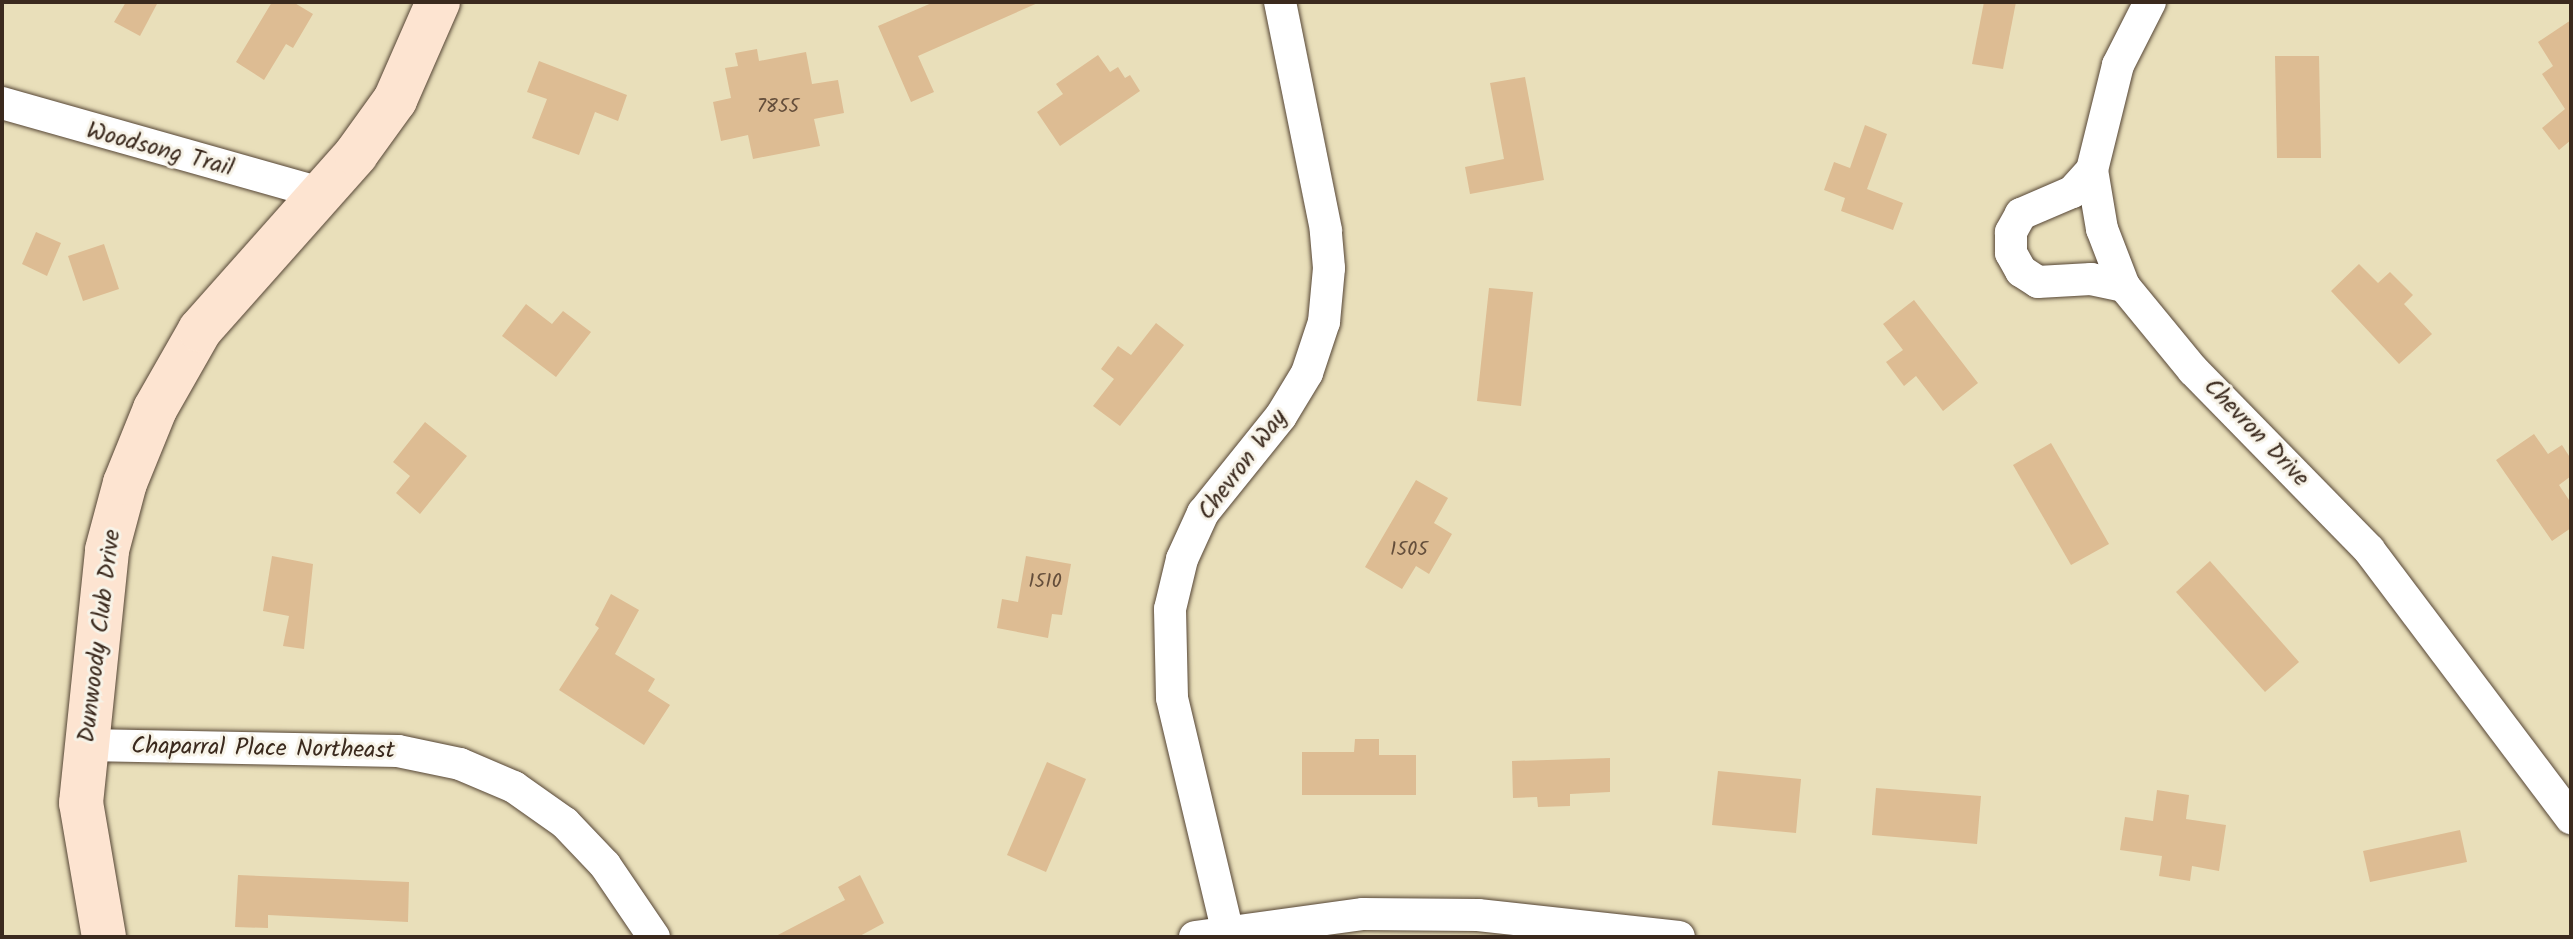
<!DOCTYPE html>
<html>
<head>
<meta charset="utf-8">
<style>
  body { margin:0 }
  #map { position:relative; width:2573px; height:939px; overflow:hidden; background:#e9dfba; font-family:Kalam,sans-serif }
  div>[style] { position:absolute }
  .building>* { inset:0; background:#ddbc93 }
  .roads { filter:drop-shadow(0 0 2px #554535) drop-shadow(0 0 2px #554535) }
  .street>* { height:32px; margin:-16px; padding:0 16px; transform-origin:16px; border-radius:16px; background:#fff }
  .secondary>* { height:44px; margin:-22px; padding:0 22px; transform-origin:22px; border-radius:22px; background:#fde4d1 }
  span { translate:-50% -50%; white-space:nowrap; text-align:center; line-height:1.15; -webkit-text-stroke:6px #f7f3e8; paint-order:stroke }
  .number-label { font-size:20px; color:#644e3b }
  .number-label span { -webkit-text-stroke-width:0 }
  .street-label { font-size:24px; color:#3b2a1e }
  .frame { position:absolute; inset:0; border:4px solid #3b2a1e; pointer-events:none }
</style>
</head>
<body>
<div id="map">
  <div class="building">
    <i style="clip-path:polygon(126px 2px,158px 2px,140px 36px,114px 22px)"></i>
    <i style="clip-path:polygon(272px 2px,293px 2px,313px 14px,293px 48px,286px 44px,264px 80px,236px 62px)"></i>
    <i style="clip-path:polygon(934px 2px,1040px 2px,918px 56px,934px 92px,911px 102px,878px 26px)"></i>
    <i style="clip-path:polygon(1984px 2px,2016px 2px,2003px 69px,1972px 64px)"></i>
    <i style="clip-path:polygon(2571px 20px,2571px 140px,2559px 150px,2542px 128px,2565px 109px,2542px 74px,2553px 66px,2538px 42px)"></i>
    <i style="clip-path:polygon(757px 49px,759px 61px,806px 52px,812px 84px,838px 80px,844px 113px,814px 119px,820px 146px,753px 159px,748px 135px,721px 141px,713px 102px,731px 98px,725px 68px,738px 66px,735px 53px)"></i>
    <i style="clip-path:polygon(1098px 55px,1110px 72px,1118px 67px,1125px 78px,1130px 75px,1140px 91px,1060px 146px,1037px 112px,1063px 94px,1056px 84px)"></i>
    <i style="clip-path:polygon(2275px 56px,2319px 56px,2321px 158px,2277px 158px)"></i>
    <i style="clip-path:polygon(539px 61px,627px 95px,618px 121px,595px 112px,579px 155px,532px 138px,547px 99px,527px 92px)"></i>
    <i style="clip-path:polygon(1525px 77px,1544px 180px,1470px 194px,1465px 167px,1504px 159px,1490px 83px)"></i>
    <i style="clip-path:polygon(1865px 125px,1887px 134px,1867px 189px,1903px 203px,1893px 230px,1841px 211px,1845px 198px,1824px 190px,1834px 162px,1850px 168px)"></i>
    <i style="clip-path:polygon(36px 232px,61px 243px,47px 276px,22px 264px)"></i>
    <i style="clip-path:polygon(104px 244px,119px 289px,83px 301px,68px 256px)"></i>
    <i style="clip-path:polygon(2359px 264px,2378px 283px,2390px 272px,2413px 295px,2404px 304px,2432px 334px,2399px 364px,2331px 291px)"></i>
    <i style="clip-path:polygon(1489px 288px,1533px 292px,1521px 406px,1477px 401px)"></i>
    <i style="clip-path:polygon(1914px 300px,1978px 383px,1943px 411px,1916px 376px,1904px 386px,1886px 362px,1903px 350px,1883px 324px)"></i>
    <i style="clip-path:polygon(526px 304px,552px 324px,563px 311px,591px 332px,556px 377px,502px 336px)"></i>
    <i style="clip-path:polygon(1156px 323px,1184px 345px,1120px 426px,1093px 406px,1114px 379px,1101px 369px,1118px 346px,1131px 355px)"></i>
    <i style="clip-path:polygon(425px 422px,467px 456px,420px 514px,396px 493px,410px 476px,393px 462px)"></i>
    <i style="clip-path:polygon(2534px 434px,2548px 454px,2562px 445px,2571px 459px,2571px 476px,2559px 485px,2571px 503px,2571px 528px,2552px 541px,2496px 460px)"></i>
    <i style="clip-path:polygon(2051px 443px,2109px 544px,2071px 565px,2013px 465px)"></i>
    <i style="clip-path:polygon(1416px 480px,1448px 498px,1434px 523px,1452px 534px,1429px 574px,1416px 566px,1402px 589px,1365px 567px)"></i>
    <i style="clip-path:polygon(272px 556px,313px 564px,304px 649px,283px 646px,289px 616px,263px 611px)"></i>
    <i style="clip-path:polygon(1026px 556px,1071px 564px,1062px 615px,1052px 614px,1048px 638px,997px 628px,1002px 599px,1018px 602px)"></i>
    <i style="clip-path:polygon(2210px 561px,2299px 662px,2265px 692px,2176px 592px)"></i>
    <i style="clip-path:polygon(611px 594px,639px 610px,615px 654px,655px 679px,648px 691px,670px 705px,644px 745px,559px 690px,599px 628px,595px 625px)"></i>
    <i style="clip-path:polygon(1355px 739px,1379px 739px,1379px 755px,1416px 755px,1416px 795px,1302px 795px,1302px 752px,1354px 752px)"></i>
    <i style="clip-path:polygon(1610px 758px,1610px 792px,1570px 794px,1570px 806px,1538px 807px,1537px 797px,1513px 798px,1512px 761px)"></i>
    <i style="clip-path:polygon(1047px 762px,1086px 779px,1046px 872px,1007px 855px)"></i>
    <i style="clip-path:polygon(1718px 771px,1801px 779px,1796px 833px,1712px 825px)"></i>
    <i style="clip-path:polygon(1876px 788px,1981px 796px,1977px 844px,1872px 835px)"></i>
    <i style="clip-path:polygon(2157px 790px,2189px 795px,2186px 819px,2226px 825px,2219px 871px,2192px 866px,2190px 881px,2159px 876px,2162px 856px,2120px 850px,2125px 817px,2153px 821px)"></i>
    <i style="clip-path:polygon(2460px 830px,2467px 862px,2370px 882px,2363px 851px)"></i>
    <i style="clip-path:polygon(238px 875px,409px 882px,408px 922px,268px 915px,268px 928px,235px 927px)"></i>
    <i style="clip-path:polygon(860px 875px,884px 923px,858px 937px,774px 937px,845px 900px,838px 887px)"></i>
  </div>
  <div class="roads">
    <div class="street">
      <i style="left:2150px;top:2px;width:71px;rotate:116.9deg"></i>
      <i style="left:2118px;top:65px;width:108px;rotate:103.9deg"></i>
      <i style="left:2092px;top:170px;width:60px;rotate:80.4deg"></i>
      <i style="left:2102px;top:229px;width:61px;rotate:68.9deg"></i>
      <i style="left:2124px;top:286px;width:109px;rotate:50.6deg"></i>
      <i style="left:2193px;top:370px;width:252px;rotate:45.6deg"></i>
      <i style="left:2369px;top:550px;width:336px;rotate:53deg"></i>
      <i style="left:2px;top:103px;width:330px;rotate:15.8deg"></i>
      <i style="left:2092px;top:170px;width:30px;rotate:132deg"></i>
      <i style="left:2072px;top:192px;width:56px;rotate:156.7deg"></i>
      <i style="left:2021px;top:214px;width:21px;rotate:119deg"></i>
      <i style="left:2011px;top:232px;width:21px;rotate:90deg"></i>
      <i style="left:2011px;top:253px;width:21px;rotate:61deg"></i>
      <i style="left:2021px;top:271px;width:20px;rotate:33deg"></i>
      <i style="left:2038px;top:282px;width:53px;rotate:-3.2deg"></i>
      <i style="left:2091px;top:279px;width:34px;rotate:12deg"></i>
      <i style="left:86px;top:745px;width:312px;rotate:1.1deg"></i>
      <i style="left:398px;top:751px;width:63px;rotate:11.8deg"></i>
      <i style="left:460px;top:764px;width:59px;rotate:23.1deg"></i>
      <i style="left:514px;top:787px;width:62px;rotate:35.2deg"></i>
      <i style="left:565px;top:823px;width:58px;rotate:46.4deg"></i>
      <i style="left:605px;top:865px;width:87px;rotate:55.8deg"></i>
      <i style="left:1227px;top:929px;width:237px;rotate:-103.4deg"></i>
      <i style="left:1172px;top:698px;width:89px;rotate:-91.3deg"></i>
      <i style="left:1170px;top:609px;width:51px;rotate:-76.5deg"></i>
      <i style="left:1182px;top:559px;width:51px;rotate:-65.5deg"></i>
      <i style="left:1203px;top:513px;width:124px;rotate:-51.2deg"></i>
      <i style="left:1281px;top:416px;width:50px;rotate:-58.8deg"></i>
      <i style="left:1307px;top:373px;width:54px;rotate:-71.6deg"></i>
      <i style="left:1324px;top:322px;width:54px;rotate:-84.7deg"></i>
      <i style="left:1329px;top:268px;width:38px;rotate:-95deg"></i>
      <i style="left:1326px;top:230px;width:233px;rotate:-101.4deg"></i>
      <i style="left:1195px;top:937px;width:170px;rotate:-7.8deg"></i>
      <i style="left:1363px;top:914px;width:115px;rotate:0.5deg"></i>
      <i style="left:1478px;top:915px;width:202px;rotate:6.2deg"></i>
    </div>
    <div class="secondary">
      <i style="left:104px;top:937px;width:136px;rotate:-99.7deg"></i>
      <i style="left:81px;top:803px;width:254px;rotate:-84.1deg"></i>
      <i style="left:107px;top:550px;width:69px;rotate:-75deg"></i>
      <i style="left:125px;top:483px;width:80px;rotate:-67.9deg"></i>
      <i style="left:155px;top:409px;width:91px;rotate:-60.3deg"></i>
      <i style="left:200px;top:330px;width:235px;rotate:-48.4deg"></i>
      <i style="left:356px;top:154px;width:67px;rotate:-54.2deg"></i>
      <i style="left:395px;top:100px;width:107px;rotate:-66.3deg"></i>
    </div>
  </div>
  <div class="number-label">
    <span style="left:778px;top:107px">7855</span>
    <span style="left:1409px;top:550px">1505</span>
    <span style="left:1045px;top:582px">1510</span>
  </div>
  <div class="street-label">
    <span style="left:160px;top:150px;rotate:15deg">Woodsong Trail</span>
    <span style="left:2256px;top:433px;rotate:46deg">Chevron Drive</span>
    <span style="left:1243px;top:465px;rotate:-53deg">Chevron Way</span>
    <span style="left:100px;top:636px;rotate:-83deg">Dunwoody Club Drive</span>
    <span style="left:263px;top:749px;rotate:1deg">Chaparral Place Northeast</span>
  </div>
  <div class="frame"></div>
</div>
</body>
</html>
